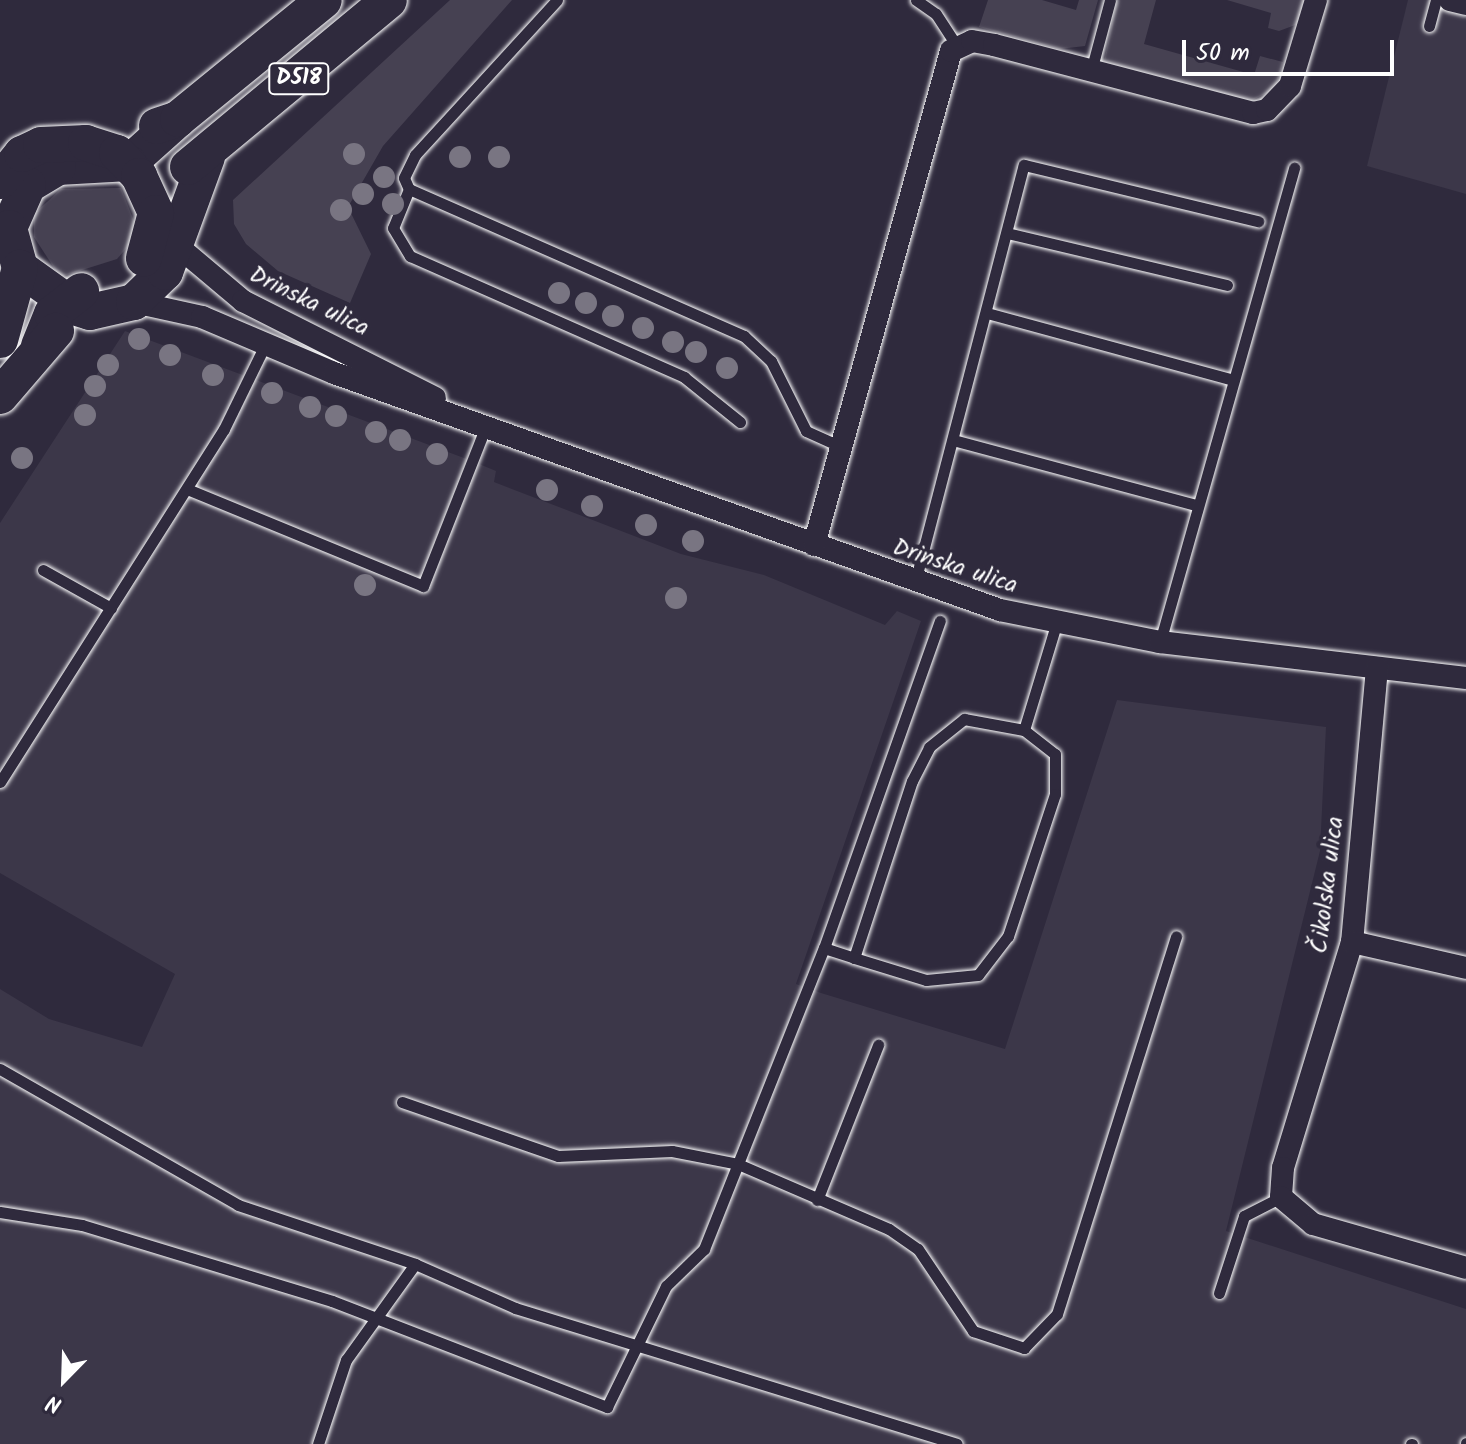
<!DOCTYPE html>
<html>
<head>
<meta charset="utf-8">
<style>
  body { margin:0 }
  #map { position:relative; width:1466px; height:1444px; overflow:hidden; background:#2f2a3d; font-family:Kalam,sans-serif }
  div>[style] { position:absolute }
  .built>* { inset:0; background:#3c3749 }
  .green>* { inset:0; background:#464152 }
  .roads { filter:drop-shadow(0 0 2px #fff) drop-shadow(0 0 2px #fff) }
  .lane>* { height:11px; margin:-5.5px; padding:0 5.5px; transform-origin:5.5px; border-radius:5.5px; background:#2f2a3d }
  .street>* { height:22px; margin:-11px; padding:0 11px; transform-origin:11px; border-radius:11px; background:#2f2a3d }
  .primary>* { height:36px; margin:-18px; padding:0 18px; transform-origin:18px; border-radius:18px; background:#2f2a3d }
  .trees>* { width:22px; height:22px; margin:-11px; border-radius:50%; background:#797582 }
  span { translate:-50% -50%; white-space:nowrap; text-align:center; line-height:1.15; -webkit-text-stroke:8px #2f2a3d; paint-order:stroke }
  .shield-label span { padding:2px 6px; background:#2f2a3d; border:2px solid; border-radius:6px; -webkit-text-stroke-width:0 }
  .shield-label { font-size:22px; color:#fff; font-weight:700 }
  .street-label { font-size:24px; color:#fff }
  .north { position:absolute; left:24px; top:1340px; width:80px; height:80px; -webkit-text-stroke:6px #2f2a3d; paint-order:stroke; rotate:203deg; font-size:22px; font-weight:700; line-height:32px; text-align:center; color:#fff }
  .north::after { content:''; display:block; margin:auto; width:28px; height:36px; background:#fff; clip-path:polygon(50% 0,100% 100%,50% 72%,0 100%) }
  .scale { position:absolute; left:1182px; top:40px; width:212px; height:36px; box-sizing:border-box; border:4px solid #fff; border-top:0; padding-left:10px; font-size:24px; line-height:28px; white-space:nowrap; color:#fff; -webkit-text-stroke:6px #2f2a3d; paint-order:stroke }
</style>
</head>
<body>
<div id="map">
  <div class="built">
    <i style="clip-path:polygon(1408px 0,1466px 0,1466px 194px,1367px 166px)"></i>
    <i style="clip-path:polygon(125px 331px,472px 461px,496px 471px,494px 482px,681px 554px,764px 575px,885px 625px,897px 611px,921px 621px,796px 984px,821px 993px,1005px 1049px,1117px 700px,1326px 727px,1320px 851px,1226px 1231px,1466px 1309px,1466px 1444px,0 1444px,0 989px,49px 1019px,142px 1047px,175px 974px,0 873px,0 523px)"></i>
  </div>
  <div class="green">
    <i style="clip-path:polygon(450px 0,512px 0,383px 146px,348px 207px,371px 254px,350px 303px,278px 271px,246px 244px,234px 224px,233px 200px)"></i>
    <i style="clip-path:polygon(988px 0,1042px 0,1076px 10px,1079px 0,1098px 0,1085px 46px,1059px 49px,979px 27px)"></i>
    <i style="clip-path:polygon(1117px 0,1156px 0,1144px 44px,1254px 75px,1260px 56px,1283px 62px,1275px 89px,1246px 103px,1104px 62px)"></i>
    <i style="clip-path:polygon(1227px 0,1305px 0,1298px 24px,1279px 31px,1268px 28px,1271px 13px)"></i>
    <i style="clip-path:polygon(121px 188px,137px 229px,130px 244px,117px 259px,60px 277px,34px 237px,34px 214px,61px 189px)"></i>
  </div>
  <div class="roads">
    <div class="lane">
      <i style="left:557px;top:0;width:210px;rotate:132.5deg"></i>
      <i style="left:415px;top:155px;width:25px;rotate:116deg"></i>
      <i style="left:404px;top:178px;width:12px;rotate:66deg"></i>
      <i style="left:409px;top:189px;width:366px;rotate:23.7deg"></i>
      <i style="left:744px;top:336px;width:37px;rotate:43deg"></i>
      <i style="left:771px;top:361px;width:78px;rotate:63.4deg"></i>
      <i style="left:806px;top:431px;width:42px;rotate:24.1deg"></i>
      <i style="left:916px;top:0;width:24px;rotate:35deg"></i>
      <i style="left:936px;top:14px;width:38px;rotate:57deg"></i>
      <i style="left:1429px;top:26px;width:27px;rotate:-75deg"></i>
      <i style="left:1091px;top:71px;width:73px;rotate:-75deg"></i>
      <i style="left:409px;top:189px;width:42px;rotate:112.3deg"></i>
      <i style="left:393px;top:228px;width:33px;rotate:59deg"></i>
      <i style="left:410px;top:256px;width:300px;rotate:23.8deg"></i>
      <i style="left:684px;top:377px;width:72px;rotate:38.8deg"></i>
      <i style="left:1007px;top:233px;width:226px;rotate:13.3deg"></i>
      <i style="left:987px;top:313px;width:255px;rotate:15.2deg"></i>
      <i style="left:957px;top:441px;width:247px;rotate:15deg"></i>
      <i style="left:187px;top:489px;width:255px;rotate:22.3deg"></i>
      <i style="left:423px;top:586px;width:172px;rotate:-68.5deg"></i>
      <i style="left:43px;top:570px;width:78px;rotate:29.2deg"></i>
      <i style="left:915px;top:582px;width:431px;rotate:-75.4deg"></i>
      <i style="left:1024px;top:165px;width:241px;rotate:13.5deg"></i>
      <i style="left:1160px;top:642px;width:493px;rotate:-74.2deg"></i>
      <i style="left:964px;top:719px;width:61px;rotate:10.4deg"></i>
      <i style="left:1024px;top:730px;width:39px;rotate:38deg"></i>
      <i style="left:1055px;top:754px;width:40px;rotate:90deg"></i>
      <i style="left:1055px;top:794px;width:150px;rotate:108.3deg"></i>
      <i style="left:1008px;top:936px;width:49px;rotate:127.6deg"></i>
      <i style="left:978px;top:975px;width:52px;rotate:174.5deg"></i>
      <i style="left:926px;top:980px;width:75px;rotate:-163deg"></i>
      <i style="left:854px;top:958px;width:186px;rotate:-71.9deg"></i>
      <i style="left:912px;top:781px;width:38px;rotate:-63deg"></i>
      <i style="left:929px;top:747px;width:45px;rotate:-38.7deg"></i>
      <i style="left:1024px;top:730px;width:110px;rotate:-73.1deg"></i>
      <i style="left:0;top:782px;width:418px;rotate:-57.6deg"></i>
      <i style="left:224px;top:429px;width:93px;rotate:-64deg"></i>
      <i style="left:824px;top:948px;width:32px;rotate:18deg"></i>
      <i style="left:0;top:1069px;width:274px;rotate:29.7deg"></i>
      <i style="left:238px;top:1205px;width:187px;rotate:18.4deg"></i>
      <i style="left:415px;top:1264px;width:109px;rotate:23.7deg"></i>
      <i style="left:515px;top:1308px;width:462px;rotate:17.1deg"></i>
      <i style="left:402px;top:1102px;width:165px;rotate:19.1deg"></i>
      <i style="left:558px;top:1156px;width:114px;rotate:-2.5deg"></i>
      <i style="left:672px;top:1151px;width:67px;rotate:11.1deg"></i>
      <i style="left:738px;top:1164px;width:164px;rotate:23.3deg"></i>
      <i style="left:889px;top:1229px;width:35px;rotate:35deg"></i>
      <i style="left:918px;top:1249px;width:99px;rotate:56.1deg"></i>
      <i style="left:973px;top:1331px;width:54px;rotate:18.4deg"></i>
      <i style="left:1024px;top:1348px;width:47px;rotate:-45.9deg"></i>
      <i style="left:1057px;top:1314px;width:396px;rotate:-72.5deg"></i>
      <i style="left:817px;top:1200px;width:167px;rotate:-68.5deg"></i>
      <i style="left:0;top:1212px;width:83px;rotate:9deg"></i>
      <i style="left:82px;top:1225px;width:261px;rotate:16.9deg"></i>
      <i style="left:332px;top:1301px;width:295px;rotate:21.1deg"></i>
      <i style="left:607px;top:1407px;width:135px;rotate:-64deg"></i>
      <i style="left:666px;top:1286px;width:53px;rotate:-44.2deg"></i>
      <i style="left:704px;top:1249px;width:324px;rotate:-68.3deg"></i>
      <i style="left:824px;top:948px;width:347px;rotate:-70.5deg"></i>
      <i style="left:1219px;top:1293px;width:81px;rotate:-72deg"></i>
      <i style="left:1244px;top:1216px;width:42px;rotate:-27.2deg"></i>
      <i style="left:318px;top:1444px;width:89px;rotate:-71.6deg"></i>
      <i style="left:346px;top:1360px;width:118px;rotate:-54.3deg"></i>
      <i style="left:1411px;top:1444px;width:1px"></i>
      <i style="left:1466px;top:1444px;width:1px;rotate:-90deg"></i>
    </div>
    <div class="street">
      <i style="left:1450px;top:0;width:16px;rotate:14deg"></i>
      <i style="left:168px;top:238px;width:98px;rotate:40deg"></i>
      <i style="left:243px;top:301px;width:215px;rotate:26.8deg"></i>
      <i style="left:134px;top:302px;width:70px;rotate:12.4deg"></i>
      <i style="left:202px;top:317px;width:143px;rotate:23deg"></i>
      <i style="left:334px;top:373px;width:707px;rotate:19.59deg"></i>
      <i style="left:1000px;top:610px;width:163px;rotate:11.3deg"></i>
      <i style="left:1160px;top:642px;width:308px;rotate:6.7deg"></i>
      <i style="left:814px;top:545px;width:513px;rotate:-74.5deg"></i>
      <i style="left:951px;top:51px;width:23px;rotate:-25deg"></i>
      <i style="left:972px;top:41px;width:22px;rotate:10deg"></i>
      <i style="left:994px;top:45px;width:268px;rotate:14.7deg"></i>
      <i style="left:1253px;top:113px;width:14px;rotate:-12deg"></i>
      <i style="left:1267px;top:110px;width:33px;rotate:-46deg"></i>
      <i style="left:1290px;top:86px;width:90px;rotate:-73.2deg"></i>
      <i style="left:1377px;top:668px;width:275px;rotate:95.2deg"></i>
      <i style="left:1352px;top:942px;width:236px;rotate:107deg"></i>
      <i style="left:1283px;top:1168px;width:29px;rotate:94deg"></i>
      <i style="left:1281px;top:1197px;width:42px;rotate:40.2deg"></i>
      <i style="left:1313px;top:1224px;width:159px;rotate:16deg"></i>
      <i style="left:1352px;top:942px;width:117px;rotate:12.8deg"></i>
    </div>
    <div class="primary">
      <i style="left:178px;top:119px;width:66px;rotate:138.1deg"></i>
      <i style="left:129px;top:163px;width:71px;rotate:176.8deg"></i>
      <i style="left:58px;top:167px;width:35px;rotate:149deg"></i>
      <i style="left:28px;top:185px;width:47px;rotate:113.8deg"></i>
      <i style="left:9px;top:228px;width:41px;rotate:74.6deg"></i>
      <i style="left:20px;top:268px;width:67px;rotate:35.8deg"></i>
      <i style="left:74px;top:307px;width:17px;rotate:17deg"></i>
      <i style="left:90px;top:312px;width:45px;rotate:-12.8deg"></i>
      <i style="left:134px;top:302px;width:43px;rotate:-44.1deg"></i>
      <i style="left:165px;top:272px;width:122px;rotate:-69.9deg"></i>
      <i style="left:157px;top:126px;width:22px;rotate:-18deg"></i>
      <i style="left:178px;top:119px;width:188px;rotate:-39.2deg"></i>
      <i style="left:188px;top:167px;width:261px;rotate:-39.7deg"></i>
      <i style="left:0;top:181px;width:35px;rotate:-51deg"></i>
      <i style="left:22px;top:154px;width:21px;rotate:-25deg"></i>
      <i style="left:41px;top:145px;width:45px;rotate:-2.5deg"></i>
      <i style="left:86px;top:143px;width:33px;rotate:18deg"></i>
      <i style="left:117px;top:153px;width:32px;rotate:46deg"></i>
      <i style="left:139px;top:176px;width:41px;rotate:65.3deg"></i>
      <i style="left:156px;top:213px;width:47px;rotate:104.9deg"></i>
      <i style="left:0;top:340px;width:75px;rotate:-74.5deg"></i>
      <i style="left:39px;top:346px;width:35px;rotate:-68deg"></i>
      <i style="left:52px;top:314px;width:37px;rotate:-38deg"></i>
      <i style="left:0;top:396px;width:86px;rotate:-49.3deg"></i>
    </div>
  </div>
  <div class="trees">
    <i style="left:354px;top:154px"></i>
    <i style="left:460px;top:157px"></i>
    <i style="left:499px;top:157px"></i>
    <i style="left:384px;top:177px"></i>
    <i style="left:363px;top:194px"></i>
    <i style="left:393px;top:204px"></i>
    <i style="left:341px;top:210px"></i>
    <i style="left:559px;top:293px"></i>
    <i style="left:586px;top:303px"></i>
    <i style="left:613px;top:316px"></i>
    <i style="left:643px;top:328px"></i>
    <i style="left:139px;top:339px"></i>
    <i style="left:673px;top:342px"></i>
    <i style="left:696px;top:352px"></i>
    <i style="left:170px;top:355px"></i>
    <i style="left:108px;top:365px"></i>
    <i style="left:727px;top:368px"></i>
    <i style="left:213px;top:375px"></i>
    <i style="left:95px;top:386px"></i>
    <i style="left:272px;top:393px"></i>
    <i style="left:310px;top:407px"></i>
    <i style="left:85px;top:415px"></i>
    <i style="left:336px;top:416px"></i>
    <i style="left:376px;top:432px"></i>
    <i style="left:400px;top:440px"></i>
    <i style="left:437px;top:454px"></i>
    <i style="left:22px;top:458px"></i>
    <i style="left:547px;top:490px"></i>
    <i style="left:592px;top:506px"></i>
    <i style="left:646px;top:525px"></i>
    <i style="left:693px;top:541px"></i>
    <i style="left:365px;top:585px"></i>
    <i style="left:676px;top:598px"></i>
  </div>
  <div class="shield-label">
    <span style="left:299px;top:79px">D518</span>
  </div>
  <div class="street-label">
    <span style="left:309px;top:302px;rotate:26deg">Drinska ulica</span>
    <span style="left:955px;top:567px;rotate:18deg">Drinska ulica</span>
    <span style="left:1328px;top:885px;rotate:-83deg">Čikolska ulica</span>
  </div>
  <div class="north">N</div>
  <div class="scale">50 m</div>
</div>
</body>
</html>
